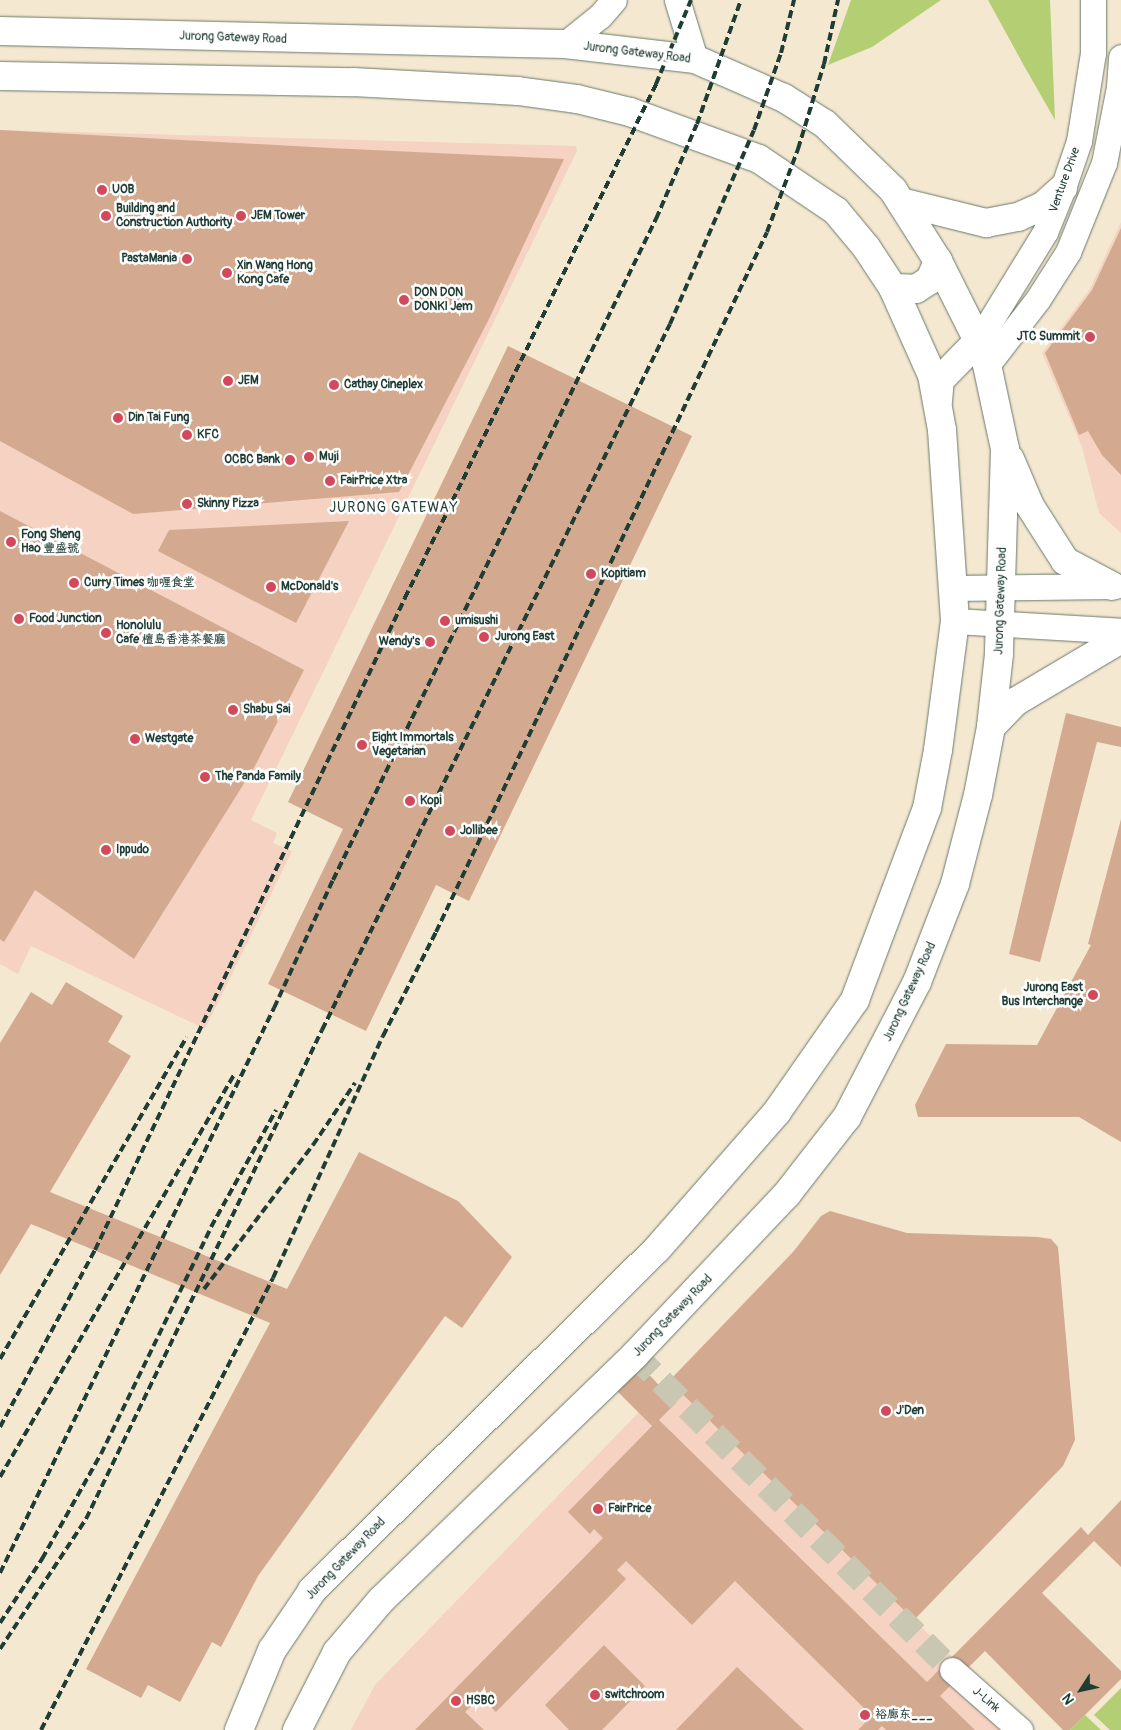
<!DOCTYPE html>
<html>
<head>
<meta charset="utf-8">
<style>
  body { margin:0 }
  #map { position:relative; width:1121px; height:1730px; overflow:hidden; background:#f4e8d1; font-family:Pangolin,"LXGW WenKai TC",sans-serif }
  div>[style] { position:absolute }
  .built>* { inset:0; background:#f5d2c2 }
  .green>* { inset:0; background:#b4ce74 }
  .building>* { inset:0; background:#d3aa8f }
  .minor-tunnel>* { height:25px; margin-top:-12.5px; transform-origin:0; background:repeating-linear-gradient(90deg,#c9c6b2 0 25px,transparent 0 37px) }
  .roads { filter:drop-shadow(0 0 1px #6a796b) drop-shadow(0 0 1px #6a796b) }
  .minor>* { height:25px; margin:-12.5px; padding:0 12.5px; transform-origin:12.5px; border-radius:12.5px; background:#fff }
  .major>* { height:28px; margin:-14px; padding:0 14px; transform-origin:14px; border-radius:14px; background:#fff }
  .rail>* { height:4px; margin-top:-2px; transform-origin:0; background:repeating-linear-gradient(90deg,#1f3d34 0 8px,transparent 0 12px) }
  .dots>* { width:14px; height:14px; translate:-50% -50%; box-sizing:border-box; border:2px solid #fff; border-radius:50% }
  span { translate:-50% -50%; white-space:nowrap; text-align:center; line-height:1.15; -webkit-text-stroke:5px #fff; paint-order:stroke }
  .street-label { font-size:12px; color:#1f3d34 }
  .poi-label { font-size:12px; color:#1f3d34; font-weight:700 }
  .left { translate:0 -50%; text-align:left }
  .right { translate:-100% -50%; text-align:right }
  .neighbourhood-label { font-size:14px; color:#1f3d34; letter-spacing:1px }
  .north { position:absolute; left:1056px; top:1665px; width:50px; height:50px; -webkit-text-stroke:4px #fff; paint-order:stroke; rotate:235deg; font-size:14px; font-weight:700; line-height:20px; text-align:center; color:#1f3d34 }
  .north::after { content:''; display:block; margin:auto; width:18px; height:22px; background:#1f3d34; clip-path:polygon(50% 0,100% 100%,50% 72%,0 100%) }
</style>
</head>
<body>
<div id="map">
  <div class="built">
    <i style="clip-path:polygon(0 130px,576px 146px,577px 151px,251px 820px,277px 833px,273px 843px,292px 851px,205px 1029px,31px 946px,18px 974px,0 964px)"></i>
    <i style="clip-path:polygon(1121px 222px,1121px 533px,1099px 513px,1082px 447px,1042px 353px,1090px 289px)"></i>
    <i style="clip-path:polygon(669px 1381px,1027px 1730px,351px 1730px,375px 1685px)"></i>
  </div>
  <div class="green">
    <i style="clip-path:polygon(851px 0,941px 0,872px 47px,828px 65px)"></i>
    <i style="clip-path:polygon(988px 0,1050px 0,1055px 120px,1023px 64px)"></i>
    <i style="clip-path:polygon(1121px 1688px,1121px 1730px,1110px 1730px,1094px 1715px)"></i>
    <i style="clip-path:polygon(1085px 1715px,1101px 1730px,1070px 1730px)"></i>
  </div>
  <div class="building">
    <i style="clip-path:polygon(0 130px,330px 148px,564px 159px,488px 321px,399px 492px,133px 514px,0 441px)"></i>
    <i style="clip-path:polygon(1121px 228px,1121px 475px,1102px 455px,1088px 431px,1079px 435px,1045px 353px,1092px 290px)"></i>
    <i style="clip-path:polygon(508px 346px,692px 436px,469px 901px,436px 885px,366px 1031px,268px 984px,343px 829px,288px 802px)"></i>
    <i style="clip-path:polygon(0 511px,304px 670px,255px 766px,134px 959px,35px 890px,4px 942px,0 939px)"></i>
    <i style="clip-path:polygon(349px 521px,296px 623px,158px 551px,169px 530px)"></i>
    <i style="clip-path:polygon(1066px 713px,1121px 727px,1121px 747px,1097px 742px,1040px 962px,1009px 954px)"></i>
    <i style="clip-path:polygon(1121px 819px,1121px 1142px,1079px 1117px,918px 1117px,915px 1105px,946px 1044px,1037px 1045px,1091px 945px,1088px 944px)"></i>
    <i style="clip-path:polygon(66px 982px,123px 1016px,108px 1042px,131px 1056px,50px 1192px,287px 1289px,359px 1152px,458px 1201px,512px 1257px,462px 1328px,445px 1316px,258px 1576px,221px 1647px,212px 1642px,180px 1702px,148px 1685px,141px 1698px,86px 1669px,270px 1323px,31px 1224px,0 1275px,0 1043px,31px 992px,52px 1005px)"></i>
    <i style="clip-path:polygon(830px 1211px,907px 1233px,1038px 1237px,1051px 1239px,1058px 1247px,1075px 1440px,1063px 1466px,914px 1620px,669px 1381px,793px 1252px,821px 1216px)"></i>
    <i style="clip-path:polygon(638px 1363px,676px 1403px,659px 1420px,927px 1682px,1081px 1527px,1088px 1535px,1121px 1500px,1121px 1567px,1094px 1541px,1042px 1593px,1121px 1671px,1121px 1679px,1070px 1730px,1063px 1730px,985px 1651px,940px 1696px,975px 1730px,886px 1730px,882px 1726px,878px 1730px,858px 1730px,872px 1716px,735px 1581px,692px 1625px,626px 1561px,617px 1570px,626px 1579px,496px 1712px,480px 1697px,465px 1712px,484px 1730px,415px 1730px,603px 1538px,594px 1529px,590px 1534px,568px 1512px,652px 1426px,613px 1387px)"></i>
    <i style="clip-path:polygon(604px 1645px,645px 1686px,602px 1730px,569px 1730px,545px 1705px)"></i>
    <i style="clip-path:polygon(737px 1667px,804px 1730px,676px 1730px)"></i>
  </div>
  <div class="minor-tunnel">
    <i style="left:635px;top:1355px;width:447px;rotate:44.8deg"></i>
  </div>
  <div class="roads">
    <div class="minor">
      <i style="left:677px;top:0;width:62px;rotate:73deg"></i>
      <i style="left:565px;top:44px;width:45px;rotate:-38.7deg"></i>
      <i style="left:600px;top:16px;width:21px;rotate:-49deg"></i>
      <i style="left:978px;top:341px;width:128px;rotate:-58.4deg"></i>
      <i style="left:1045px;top:232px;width:48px;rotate:-67.8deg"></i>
      <i style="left:1063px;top:188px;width:50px;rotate:-71.2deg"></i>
      <i style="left:1079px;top:141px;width:89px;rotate:-81deg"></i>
      <i style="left:1093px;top:53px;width:53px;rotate:-90deg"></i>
      <i style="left:987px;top:365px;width:83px;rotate:-52.3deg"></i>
      <i style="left:1038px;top:299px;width:56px;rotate:-57.4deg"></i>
      <i style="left:1068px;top:252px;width:96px;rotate:-68deg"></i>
      <i style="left:1104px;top:163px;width:77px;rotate:-78.8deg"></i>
      <i style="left:1119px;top:87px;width:30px;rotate:-86deg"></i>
      <i style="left:953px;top:588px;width:162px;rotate:-0.7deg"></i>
      <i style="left:955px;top:621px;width:166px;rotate:3.4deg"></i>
      <i style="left:952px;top:1670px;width:91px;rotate:41.4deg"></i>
    </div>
    <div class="major">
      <i style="left:0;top:31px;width:565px;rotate:1.32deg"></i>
      <i style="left:565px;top:44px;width:131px;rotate:6.6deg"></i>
      <i style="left:695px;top:59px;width:97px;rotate:23.7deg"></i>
      <i style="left:784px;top:98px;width:49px;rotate:32.4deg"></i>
      <i style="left:825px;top:124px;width:95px;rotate:44.1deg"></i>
      <i style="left:893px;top:190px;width:84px;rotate:57.6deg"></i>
      <i style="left:938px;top:261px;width:89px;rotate:63.4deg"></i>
      <i style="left:978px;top:341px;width:26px;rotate:69deg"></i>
      <i style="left:987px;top:365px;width:86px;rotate:77.9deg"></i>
      <i style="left:1005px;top:449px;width:205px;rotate:91.7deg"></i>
      <i style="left:999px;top:654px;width:73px;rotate:96.3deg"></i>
      <i style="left:991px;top:727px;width:69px;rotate:100.8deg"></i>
      <i style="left:978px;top:795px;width:92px;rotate:104.5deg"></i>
      <i style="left:955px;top:884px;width:105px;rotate:111.2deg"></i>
      <i style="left:917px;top:982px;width:152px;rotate:117.4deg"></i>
      <i style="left:847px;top:1117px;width:98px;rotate:127.9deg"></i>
      <i style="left:787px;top:1194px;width:221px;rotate:133.4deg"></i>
      <i style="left:635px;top:1355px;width:351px;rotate:136deg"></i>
      <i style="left:382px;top:1599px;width:70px;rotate:130.3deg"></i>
      <i style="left:337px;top:1652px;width:88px;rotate:117.1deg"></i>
      <i style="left:0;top:76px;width:353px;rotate:1deg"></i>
      <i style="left:353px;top:82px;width:165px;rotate:3.1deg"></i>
      <i style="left:518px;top:91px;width:60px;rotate:7.7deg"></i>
      <i style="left:577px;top:99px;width:55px;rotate:13.8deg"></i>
      <i style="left:630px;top:112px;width:137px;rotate:20deg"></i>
      <i style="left:759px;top:159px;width:93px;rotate:34deg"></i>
      <i style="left:836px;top:211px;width:47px;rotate:50.2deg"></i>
      <i style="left:866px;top:247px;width:49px;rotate:56.6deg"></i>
      <i style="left:893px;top:288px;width:95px;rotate:65.9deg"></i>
      <i style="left:932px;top:375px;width:56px;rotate:79.7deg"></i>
      <i style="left:942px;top:430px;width:191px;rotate:86.1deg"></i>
      <i style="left:955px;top:621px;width:130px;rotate:97.5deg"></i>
      <i style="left:938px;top:750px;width:59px;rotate:100.7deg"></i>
      <i style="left:927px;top:808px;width:205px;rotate:110.6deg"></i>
      <i style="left:855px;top:1000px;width:136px;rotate:124.9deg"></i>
      <i style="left:777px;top:1112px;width:182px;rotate:131.2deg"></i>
      <i style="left:657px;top:1249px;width:486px;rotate:135.3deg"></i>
      <i style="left:312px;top:1591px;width:71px;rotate:124.1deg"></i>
      <i style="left:272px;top:1650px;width:87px;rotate:112.4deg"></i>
      <i style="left:901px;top:202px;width:88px;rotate:13.9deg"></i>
      <i style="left:986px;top:223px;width:33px;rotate:-11deg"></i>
      <i style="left:1018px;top:217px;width:27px;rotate:-24deg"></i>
      <i style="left:1043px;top:206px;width:27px;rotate:-42deg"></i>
      <i style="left:893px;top:288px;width:23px;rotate:2deg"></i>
      <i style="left:916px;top:289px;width:17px;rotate:-33deg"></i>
      <i style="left:930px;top:280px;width:21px;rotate:-67deg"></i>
      <i style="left:938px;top:401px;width:21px;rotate:-85deg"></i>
      <i style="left:940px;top:380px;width:54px;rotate:-45.7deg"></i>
      <i style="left:1010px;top:459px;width:51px;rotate:66.9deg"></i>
      <i style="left:1030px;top:506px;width:65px;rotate:57.5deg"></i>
      <i style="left:1065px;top:561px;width:53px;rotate:28deg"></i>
      <i style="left:991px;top:727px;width:35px;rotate:-46deg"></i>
      <i style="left:1015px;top:702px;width:123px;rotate:-30.7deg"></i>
    </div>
  </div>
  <div class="rail">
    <i style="left:204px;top:1289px;width:181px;rotate:-52.9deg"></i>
    <i style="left:313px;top:1145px;width:75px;rotate:-55.9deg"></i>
    <i style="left:0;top:1359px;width:372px;rotate:-59.9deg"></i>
    <i style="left:0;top:1427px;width:201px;rotate:-61.8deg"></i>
    <i style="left:95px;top:1250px;width:722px;rotate:-64.57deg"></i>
    <i style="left:405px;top:598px;width:572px;rotate:-63.97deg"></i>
    <i style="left:656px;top:84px;width:91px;rotate:-67.4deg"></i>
    <i style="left:0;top:1477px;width:465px;rotate:-59.8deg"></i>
    <i style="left:0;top:1573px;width:628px;rotate:-64.13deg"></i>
    <i style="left:274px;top:1008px;width:141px;rotate:-65.3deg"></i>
    <i style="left:333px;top:880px;width:736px;rotate:-63.96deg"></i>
    <i style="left:656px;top:219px;width:103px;rotate:-66.7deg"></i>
    <i style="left:697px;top:124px;width:132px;rotate:-70.5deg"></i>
    <i style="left:0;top:1623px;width:77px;rotate:-56.7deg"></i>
    <i style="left:42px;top:1559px;width:120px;rotate:-60.7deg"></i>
    <i style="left:101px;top:1454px;width:252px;rotate:-64.1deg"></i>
    <i style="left:211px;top:1227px;width:134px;rotate:-60.9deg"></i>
    <i style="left:0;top:1649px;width:156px;rotate:-56.5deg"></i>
    <i style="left:86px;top:1519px;width:543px;rotate:-64.24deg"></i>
    <i style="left:322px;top:1030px;width:787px;rotate:-63.76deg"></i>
    <i style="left:670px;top:324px;width:211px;rotate:-66.6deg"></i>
    <i style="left:754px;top:130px;width:82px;rotate:-70.7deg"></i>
    <i style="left:781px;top:53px;width:55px;rotate:-76.2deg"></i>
    <i style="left:41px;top:1730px;width:508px;rotate:-62.83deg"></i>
    <i style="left:273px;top:1278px;width:266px;rotate:-65.6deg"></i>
    <i style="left:383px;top:1036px;width:117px;rotate:-63deg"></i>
    <i style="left:436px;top:932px;width:774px;rotate:-64.69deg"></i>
    <i style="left:767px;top:232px;width:89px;rotate:-69.5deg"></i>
    <i style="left:798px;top:149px;width:89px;rotate:-73deg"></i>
    <i style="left:824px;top:64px;width:66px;rotate:-77.7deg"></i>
  </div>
  <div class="dots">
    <i style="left:102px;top:190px;background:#d1495b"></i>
    <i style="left:106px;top:216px;background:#d1495b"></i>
    <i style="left:241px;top:216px;background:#d1495b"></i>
    <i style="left:187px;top:259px;background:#d1495b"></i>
    <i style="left:227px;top:273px;background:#d1495b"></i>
    <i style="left:404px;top:300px;background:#d1495b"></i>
    <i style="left:1090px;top:337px;background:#d1495b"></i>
    <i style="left:228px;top:381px;background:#d1495b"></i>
    <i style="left:334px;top:385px;background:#d1495b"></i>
    <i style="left:118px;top:418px;background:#d1495b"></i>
    <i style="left:187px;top:435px;background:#d1495b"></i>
    <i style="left:309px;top:457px;background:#d1495b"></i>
    <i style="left:290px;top:460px;background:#d1495b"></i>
    <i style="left:330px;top:481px;background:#d1495b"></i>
    <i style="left:187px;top:504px;background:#d1495b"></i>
    <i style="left:11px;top:542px;background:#d1495b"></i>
    <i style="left:591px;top:574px;background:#d1495b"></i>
    <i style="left:74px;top:583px;background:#d1495b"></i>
    <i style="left:271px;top:587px;background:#d1495b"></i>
    <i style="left:19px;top:619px;background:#d1495b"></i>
    <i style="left:445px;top:621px;background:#d1495b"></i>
    <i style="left:106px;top:633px;background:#d1495b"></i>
    <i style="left:484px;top:637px;background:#d1495b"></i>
    <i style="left:430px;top:642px;background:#d1495b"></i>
    <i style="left:233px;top:710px;background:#d1495b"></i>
    <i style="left:135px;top:739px;background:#d1495b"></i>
    <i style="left:362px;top:745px;background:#d1495b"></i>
    <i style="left:205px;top:777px;background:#d1495b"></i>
    <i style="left:410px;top:801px;background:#d1495b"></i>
    <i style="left:450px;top:831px;background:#d1495b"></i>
    <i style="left:106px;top:850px;background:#d1495b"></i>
    <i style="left:1093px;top:995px;background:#d1495b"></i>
    <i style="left:886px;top:1411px;background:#d1495b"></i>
    <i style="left:598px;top:1509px;background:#d1495b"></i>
    <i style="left:595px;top:1695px;background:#d1495b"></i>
    <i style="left:456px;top:1701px;background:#d1495b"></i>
    <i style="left:865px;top:1715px;background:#d1495b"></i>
  </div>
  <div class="street-label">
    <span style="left:233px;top:38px;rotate:2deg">Jurong Gateway Road</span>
    <span style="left:637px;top:53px;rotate:7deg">Jurong Gateway Road</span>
    <span style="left:1065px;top:180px;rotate:-70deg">Venture Drive</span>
    <span style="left:1001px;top:601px;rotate:-88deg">Jurong Gateway Road</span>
    <span style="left:910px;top:992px;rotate:-65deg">Jurong Gateway Road</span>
    <span style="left:673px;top:1316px;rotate:-46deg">Jurong Gateway Road</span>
    <span style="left:346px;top:1559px;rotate:-46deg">Jurong Gateway Road</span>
    <span style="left:986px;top:1700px;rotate:41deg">J-Link</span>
  </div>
  <div class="poi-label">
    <span class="left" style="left:112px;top:190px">UOB</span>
    <span class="left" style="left:116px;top:216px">Building and<br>Construction Authority</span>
    <span class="left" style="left:251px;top:216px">JEM Tower</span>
    <span class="right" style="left:177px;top:259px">PastaMania</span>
    <span class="left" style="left:237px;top:273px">Xin Wang Hong<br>Kong Cafe</span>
    <span class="left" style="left:414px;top:300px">DON DON<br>DONKI Jem</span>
    <span class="right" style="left:1080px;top:337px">JTC Summit</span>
    <span class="left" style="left:238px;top:381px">JEM</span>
    <span class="left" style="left:344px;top:385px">Cathay Cineplex</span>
    <span class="left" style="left:128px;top:418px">Din Tai Fung</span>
    <span class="left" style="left:197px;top:435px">KFC</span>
    <span class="left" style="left:319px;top:457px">Muji</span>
    <span class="right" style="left:280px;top:460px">OCBC Bank</span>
    <span class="left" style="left:340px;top:481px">FairPrice Xtra</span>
    <span class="left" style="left:197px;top:504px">Skinny Pizza</span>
    <span class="left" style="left:21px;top:542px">Fong Sheng<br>Hao 豐盛號</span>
    <span class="left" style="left:601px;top:574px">Kopitiam</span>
    <span class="left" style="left:84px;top:583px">Curry Times 咖喱食堂</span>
    <span class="left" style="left:281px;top:587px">McDonald's</span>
    <span class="left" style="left:29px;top:619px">Food Junction</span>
    <span class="left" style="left:455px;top:621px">umisushi</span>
    <span class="left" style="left:116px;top:633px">Honolulu<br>Cafe 檀島香港茶餐廳</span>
    <span class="left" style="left:495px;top:637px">Jurong East</span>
    <span class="right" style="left:420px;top:642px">Wendy's</span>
    <span class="left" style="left:243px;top:710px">Shabu Sai</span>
    <span class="left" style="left:372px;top:745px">Eight Immortals<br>Vegetarian</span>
    <span class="left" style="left:145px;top:739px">Westgate</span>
    <span class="left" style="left:215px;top:777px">The Panda Family</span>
    <span class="left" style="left:420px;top:801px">Kopi</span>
    <span class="left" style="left:460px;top:831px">Jollibee</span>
    <span class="left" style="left:116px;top:850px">Ippudo</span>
    <span class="right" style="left:1083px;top:995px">Jurong East<br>Bus Interchange</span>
    <span class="left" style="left:896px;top:1411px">J'Den</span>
    <span class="left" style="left:608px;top:1509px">FairPrice</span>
    <span class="left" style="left:605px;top:1695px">switchroom</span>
    <span class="left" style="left:466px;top:1701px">HSBC</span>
    <span class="left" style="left:875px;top:1715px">裕廊东___</span>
  </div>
  <div class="neighbourhood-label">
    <span style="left:394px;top:508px">JURONG GATEWAY</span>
  </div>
  <div class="north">N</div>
</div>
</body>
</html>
